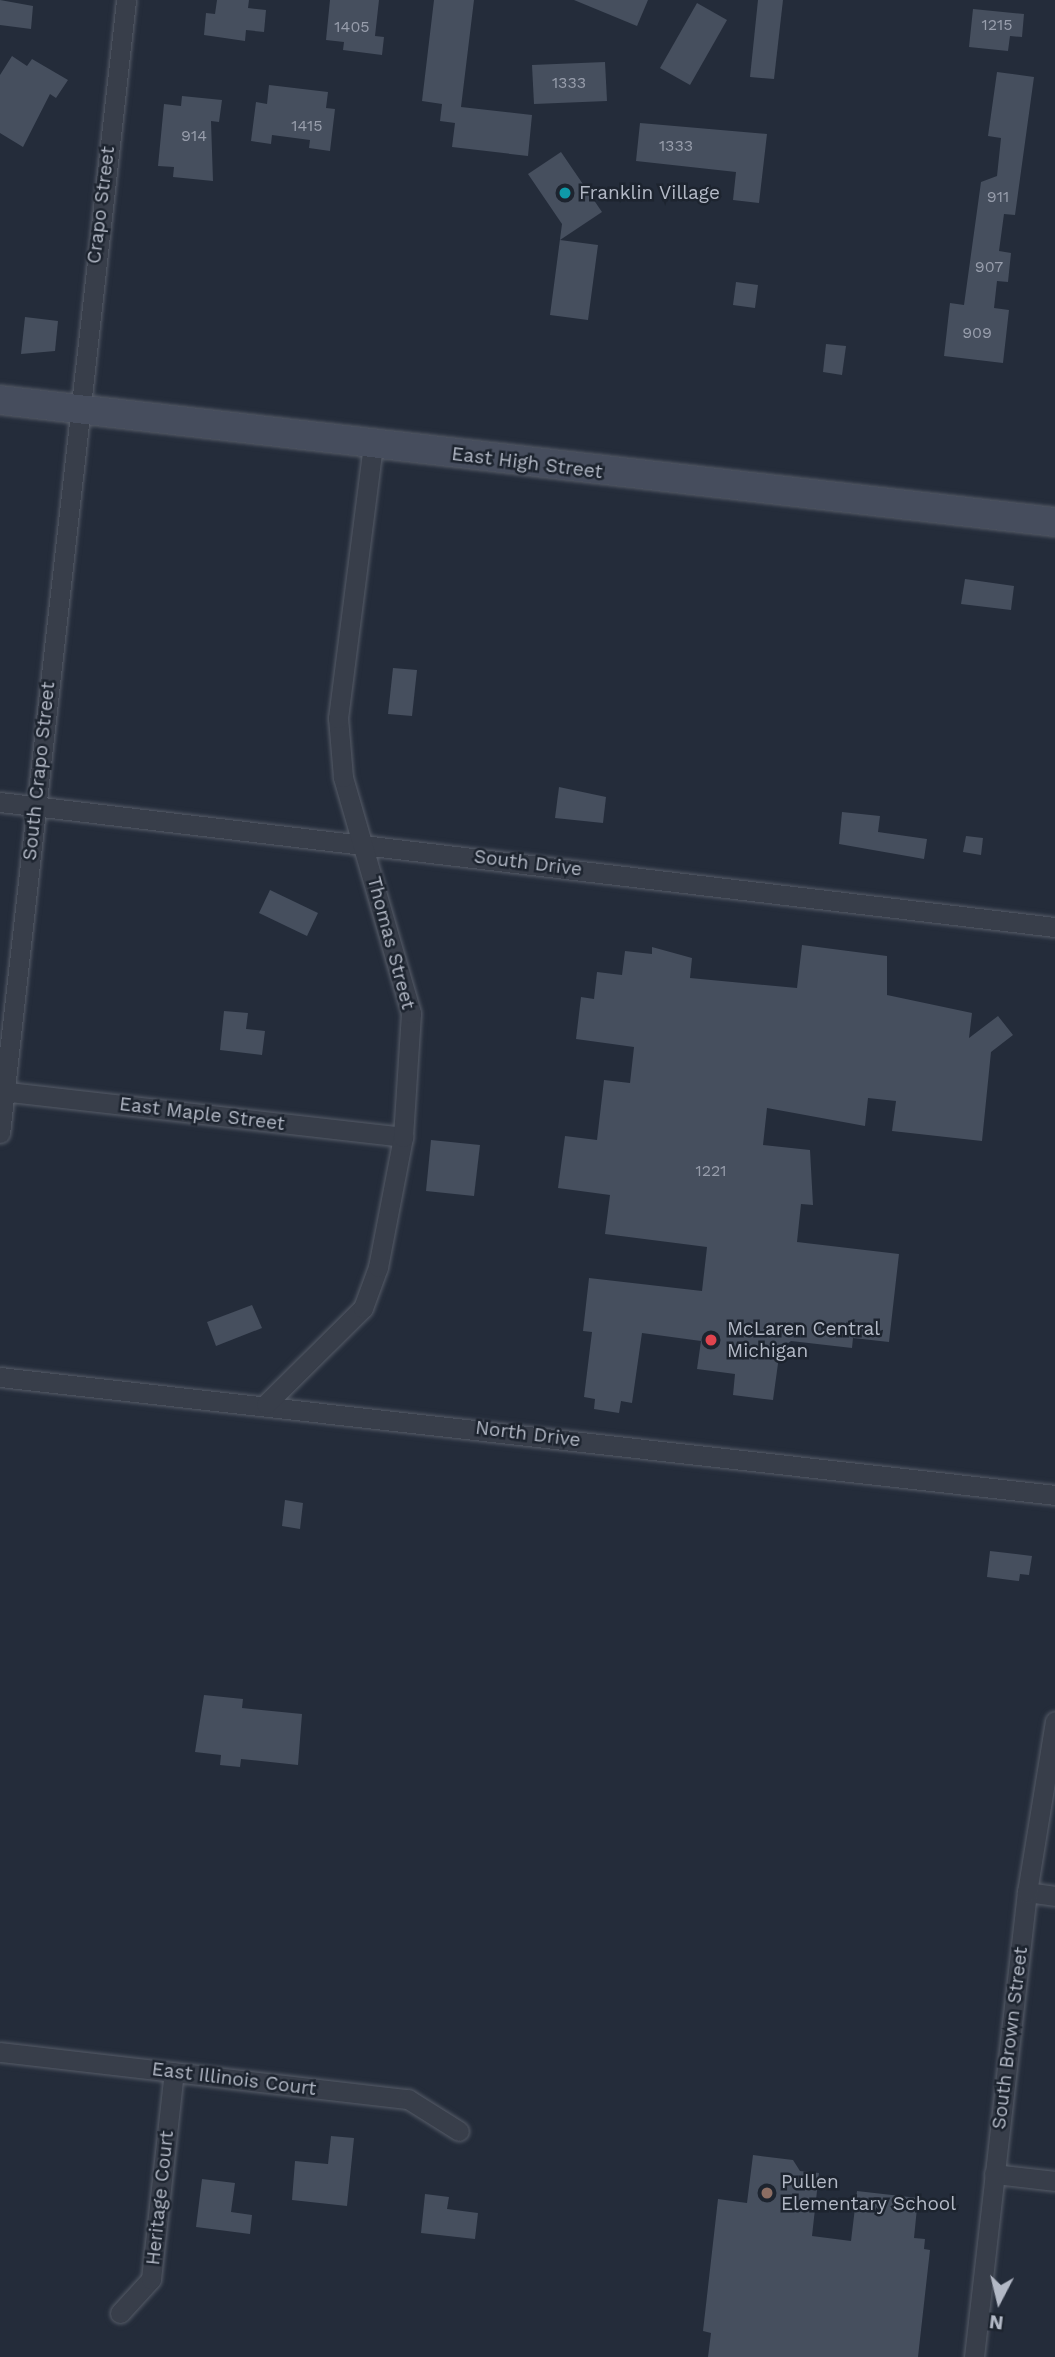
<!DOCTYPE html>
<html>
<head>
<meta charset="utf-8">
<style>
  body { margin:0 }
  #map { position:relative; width:1055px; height:2357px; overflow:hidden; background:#242c3a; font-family:"Work Sans",sans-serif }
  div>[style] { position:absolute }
  .building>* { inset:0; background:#464f5e }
  .roads { filter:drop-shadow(0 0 2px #565c68) drop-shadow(0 0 2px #565c68) }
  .street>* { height:19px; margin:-9.5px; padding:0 9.5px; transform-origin:9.5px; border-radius:9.5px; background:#383e4a }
  .secondary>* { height:28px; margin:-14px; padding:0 14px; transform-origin:14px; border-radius:14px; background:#464d5d }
  .dots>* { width:19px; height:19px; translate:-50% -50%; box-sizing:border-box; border:4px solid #1d242f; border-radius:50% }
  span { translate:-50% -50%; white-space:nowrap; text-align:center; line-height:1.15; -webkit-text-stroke:5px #1d242f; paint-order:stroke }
  .number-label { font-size:16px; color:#989eac }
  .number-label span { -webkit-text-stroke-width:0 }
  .poi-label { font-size:19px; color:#b3b9c6 }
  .left { translate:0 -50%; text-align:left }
  .street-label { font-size:19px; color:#b3b9c6 }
  .north { position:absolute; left:964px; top:2266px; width:70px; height:70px; -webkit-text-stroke:5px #1d242f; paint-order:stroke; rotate:187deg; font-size:19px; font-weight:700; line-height:28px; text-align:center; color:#b3b9c6 }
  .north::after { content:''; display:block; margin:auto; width:24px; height:32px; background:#b3b9c6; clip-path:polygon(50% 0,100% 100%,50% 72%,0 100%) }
</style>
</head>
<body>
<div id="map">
  <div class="building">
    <i style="clip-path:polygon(0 0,33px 6px,31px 29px,0 25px)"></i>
    <i style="clip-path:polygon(217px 0,249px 0,248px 8px,266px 10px,264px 32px,246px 30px,245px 41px,204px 35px,206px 13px,215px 14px)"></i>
    <i style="clip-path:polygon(330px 0,379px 0,375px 36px,384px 37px,382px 55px,343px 50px,344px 42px,326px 40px)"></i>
    <i style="clip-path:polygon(434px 0,474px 0,461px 107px,532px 115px,528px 156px,452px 147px,455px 123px,440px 121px,442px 104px,422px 101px)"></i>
    <i style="clip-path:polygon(574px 0,648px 0,637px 26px)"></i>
    <i style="clip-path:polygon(758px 0,783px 0,774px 79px,750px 77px)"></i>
    <i style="clip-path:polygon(697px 3px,727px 20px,690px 85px,660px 68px)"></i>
    <i style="clip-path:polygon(973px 9px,1024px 14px,1022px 37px,1010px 36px,1008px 51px,969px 47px)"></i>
    <i style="clip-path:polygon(12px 56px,27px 66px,32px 59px,68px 80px,56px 98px,50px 94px,23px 147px,0 133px,0 75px)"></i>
    <i style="clip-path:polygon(605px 62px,607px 101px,534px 104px,532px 65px)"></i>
    <i style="clip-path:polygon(997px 72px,1034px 77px,1015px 215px,1004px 214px,999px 251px,1011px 253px,1008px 282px,997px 281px,994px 308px,1009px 310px,1003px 363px,944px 356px,950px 303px,964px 305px,981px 182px,997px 176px,1001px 138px,988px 136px)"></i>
    <i style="clip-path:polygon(269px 85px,328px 92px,326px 108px,335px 109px,330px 151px,309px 148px,310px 140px,272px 135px,271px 144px,251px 141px,256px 102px,267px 104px)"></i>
    <i style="clip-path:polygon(182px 96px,222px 100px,219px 122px,211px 121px,213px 181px,173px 177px,174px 167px,158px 166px,164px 104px,181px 106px)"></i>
    <i style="clip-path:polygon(640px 123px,767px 134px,759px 203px,733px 200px,736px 172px,636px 161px)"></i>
    <i style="clip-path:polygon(561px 152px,602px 212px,560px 240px,598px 245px,588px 320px,550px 315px,562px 224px,528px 174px)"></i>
    <i style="clip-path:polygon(736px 282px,758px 285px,755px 308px,733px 305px)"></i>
    <i style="clip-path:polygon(25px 317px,58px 321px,55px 351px,21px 354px)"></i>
    <i style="clip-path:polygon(826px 344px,846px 346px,842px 375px,823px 372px)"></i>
    <i style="clip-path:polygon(965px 579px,1014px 586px,1011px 610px,961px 604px)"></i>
    <i style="clip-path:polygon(393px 668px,417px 670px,412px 716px,388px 714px)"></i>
    <i style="clip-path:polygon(559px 787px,606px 797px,603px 823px,555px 818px)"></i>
    <i style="clip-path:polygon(842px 812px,880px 816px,878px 832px,927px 839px,924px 859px,839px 844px)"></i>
    <i style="clip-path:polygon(966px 836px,983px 838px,981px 855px,963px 852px)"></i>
    <i style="clip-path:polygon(270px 890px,318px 913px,307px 936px,259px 913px)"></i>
    <i style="clip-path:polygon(802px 945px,887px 956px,887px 995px,972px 1013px,969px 1038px,998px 1016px,1013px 1035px,991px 1052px,982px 1141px,892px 1131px,896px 1101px,868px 1098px,865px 1126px,767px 1108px,763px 1145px,810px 1150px,813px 1205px,801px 1204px,797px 1242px,899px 1254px,889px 1342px,853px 1338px,852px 1348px,791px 1341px,780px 1349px,773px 1400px,733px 1395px,735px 1374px,697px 1369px,701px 1341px,642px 1333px,632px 1403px,621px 1401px,619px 1413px,594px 1409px,595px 1399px,584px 1397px,592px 1332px,583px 1331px,589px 1278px,702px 1291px,707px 1247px,605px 1234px,610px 1195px,558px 1188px,565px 1136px,597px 1140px,604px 1080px,630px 1083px,634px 1047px,576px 1039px,581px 997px,594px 999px,597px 972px,622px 975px,625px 951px,652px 954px,652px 947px,692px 958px,690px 978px,797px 988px)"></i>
    <i style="clip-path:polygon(224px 1011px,248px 1013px,246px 1029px,265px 1031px,262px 1055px,220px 1050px)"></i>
    <i style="clip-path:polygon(431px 1140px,480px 1145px,474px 1196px,426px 1191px)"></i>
    <i style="clip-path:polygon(252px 1305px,262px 1328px,216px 1346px,207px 1322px)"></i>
    <i style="clip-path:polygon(285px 1500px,303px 1503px,300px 1529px,282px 1526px)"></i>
    <i style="clip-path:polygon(990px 1551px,1032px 1556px,1029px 1575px,1020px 1574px,1019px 1581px,987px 1577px)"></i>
    <i style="clip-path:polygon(204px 1695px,243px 1699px,242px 1708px,302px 1714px,298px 1765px,241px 1759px,240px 1767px,220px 1765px,221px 1755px,195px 1752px)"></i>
    <i style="clip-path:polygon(331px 2136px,354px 2138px,347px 2206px,292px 2200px,295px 2161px,328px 2164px)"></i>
    <i style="clip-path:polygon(753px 2155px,793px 2160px,800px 2171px,819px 2173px,812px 2236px,851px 2241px,857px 2191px,918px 2198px,914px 2238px,925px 2239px,924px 2249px,930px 2250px,918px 2357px,708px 2357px,711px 2333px,703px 2331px,718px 2199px,747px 2203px)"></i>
    <i style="clip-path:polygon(202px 2179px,235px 2183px,231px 2212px,252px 2215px,250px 2234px,196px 2227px)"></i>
    <i style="clip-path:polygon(425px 2194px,449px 2197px,447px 2209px,478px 2213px,475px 2239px,421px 2233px)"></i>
  </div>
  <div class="roads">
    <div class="street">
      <i style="left:0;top:802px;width:1062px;rotate:6.76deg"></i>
      <i style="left:0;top:1091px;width:406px;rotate:6.5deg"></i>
      <i style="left:0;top:1133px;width:1140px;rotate:-83.65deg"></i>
      <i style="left:0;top:1377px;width:1062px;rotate:6.38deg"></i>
      <i style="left:266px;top:1404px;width:136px;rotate:-44.7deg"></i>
      <i style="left:363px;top:1308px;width:44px;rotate:-69.9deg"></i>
      <i style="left:378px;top:1267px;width:132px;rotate:-79.1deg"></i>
      <i style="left:403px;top:1137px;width:124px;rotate:-86.3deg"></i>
      <i style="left:411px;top:1013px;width:246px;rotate:-106.1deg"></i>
      <i style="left:343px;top:777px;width:59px;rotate:-94.8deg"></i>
      <i style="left:338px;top:718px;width:277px;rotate:-82.7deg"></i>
      <i style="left:1027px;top:1892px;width:28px;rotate:8deg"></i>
      <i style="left:0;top:2052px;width:411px;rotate:6.6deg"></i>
      <i style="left:408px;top:2099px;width:60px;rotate:32.1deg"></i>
      <i style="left:994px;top:2174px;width:61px;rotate:6.5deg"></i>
      <i style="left:120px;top:2313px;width:46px;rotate:-47.6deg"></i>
      <i style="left:151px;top:2279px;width:208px;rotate:-83.7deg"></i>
      <i style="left:974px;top:2357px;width:468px;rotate:-83.5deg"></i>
      <i style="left:1027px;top:1892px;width:173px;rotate:-80.7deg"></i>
    </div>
    <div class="secondary">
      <i style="left:0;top:400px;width:1062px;rotate:6.6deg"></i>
    </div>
  </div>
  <div class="dots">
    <i style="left:565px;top:193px;background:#0f9aa8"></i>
    <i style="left:711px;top:1340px;background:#e0444e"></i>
    <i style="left:767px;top:2193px;background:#8d6e63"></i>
  </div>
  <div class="number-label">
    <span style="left:997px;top:25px">1215</span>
    <span style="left:352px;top:27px">1405</span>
    <span style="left:569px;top:83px">1333</span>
    <span style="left:307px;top:126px">1415</span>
    <span style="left:194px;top:136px">914</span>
    <span style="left:676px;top:146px">1333</span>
    <span style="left:998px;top:197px">911</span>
    <span style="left:989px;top:267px">907</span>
    <span style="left:977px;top:333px">909</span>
    <span style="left:711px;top:1171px">1221</span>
  </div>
  <div class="poi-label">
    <span class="left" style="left:579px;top:193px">Franklin Village</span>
    <span class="left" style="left:727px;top:1340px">McLaren Central<br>Michigan</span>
    <span class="left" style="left:781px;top:2193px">Pullen<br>Elementary School</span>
  </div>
  <div class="street-label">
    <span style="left:101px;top:205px;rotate:-83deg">Crapo Street</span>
    <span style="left:527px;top:463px;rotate:7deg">East High Street</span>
    <span style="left:39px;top:771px;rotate:-84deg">South Crapo Street</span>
    <span style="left:528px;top:863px;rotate:7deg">South Drive</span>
    <span style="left:391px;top:943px;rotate:75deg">Thomas Street</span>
    <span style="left:202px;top:1114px;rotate:7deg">East Maple Street</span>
    <span style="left:528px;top:1434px;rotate:7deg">North Drive</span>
    <span style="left:1010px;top:2038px;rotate:-83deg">South Brown Street</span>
    <span style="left:234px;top:2079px;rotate:7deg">East Illinois Court</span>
    <span style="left:160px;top:2198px;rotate:-84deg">Heritage Court</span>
  </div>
  <div class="north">N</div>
</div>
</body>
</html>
